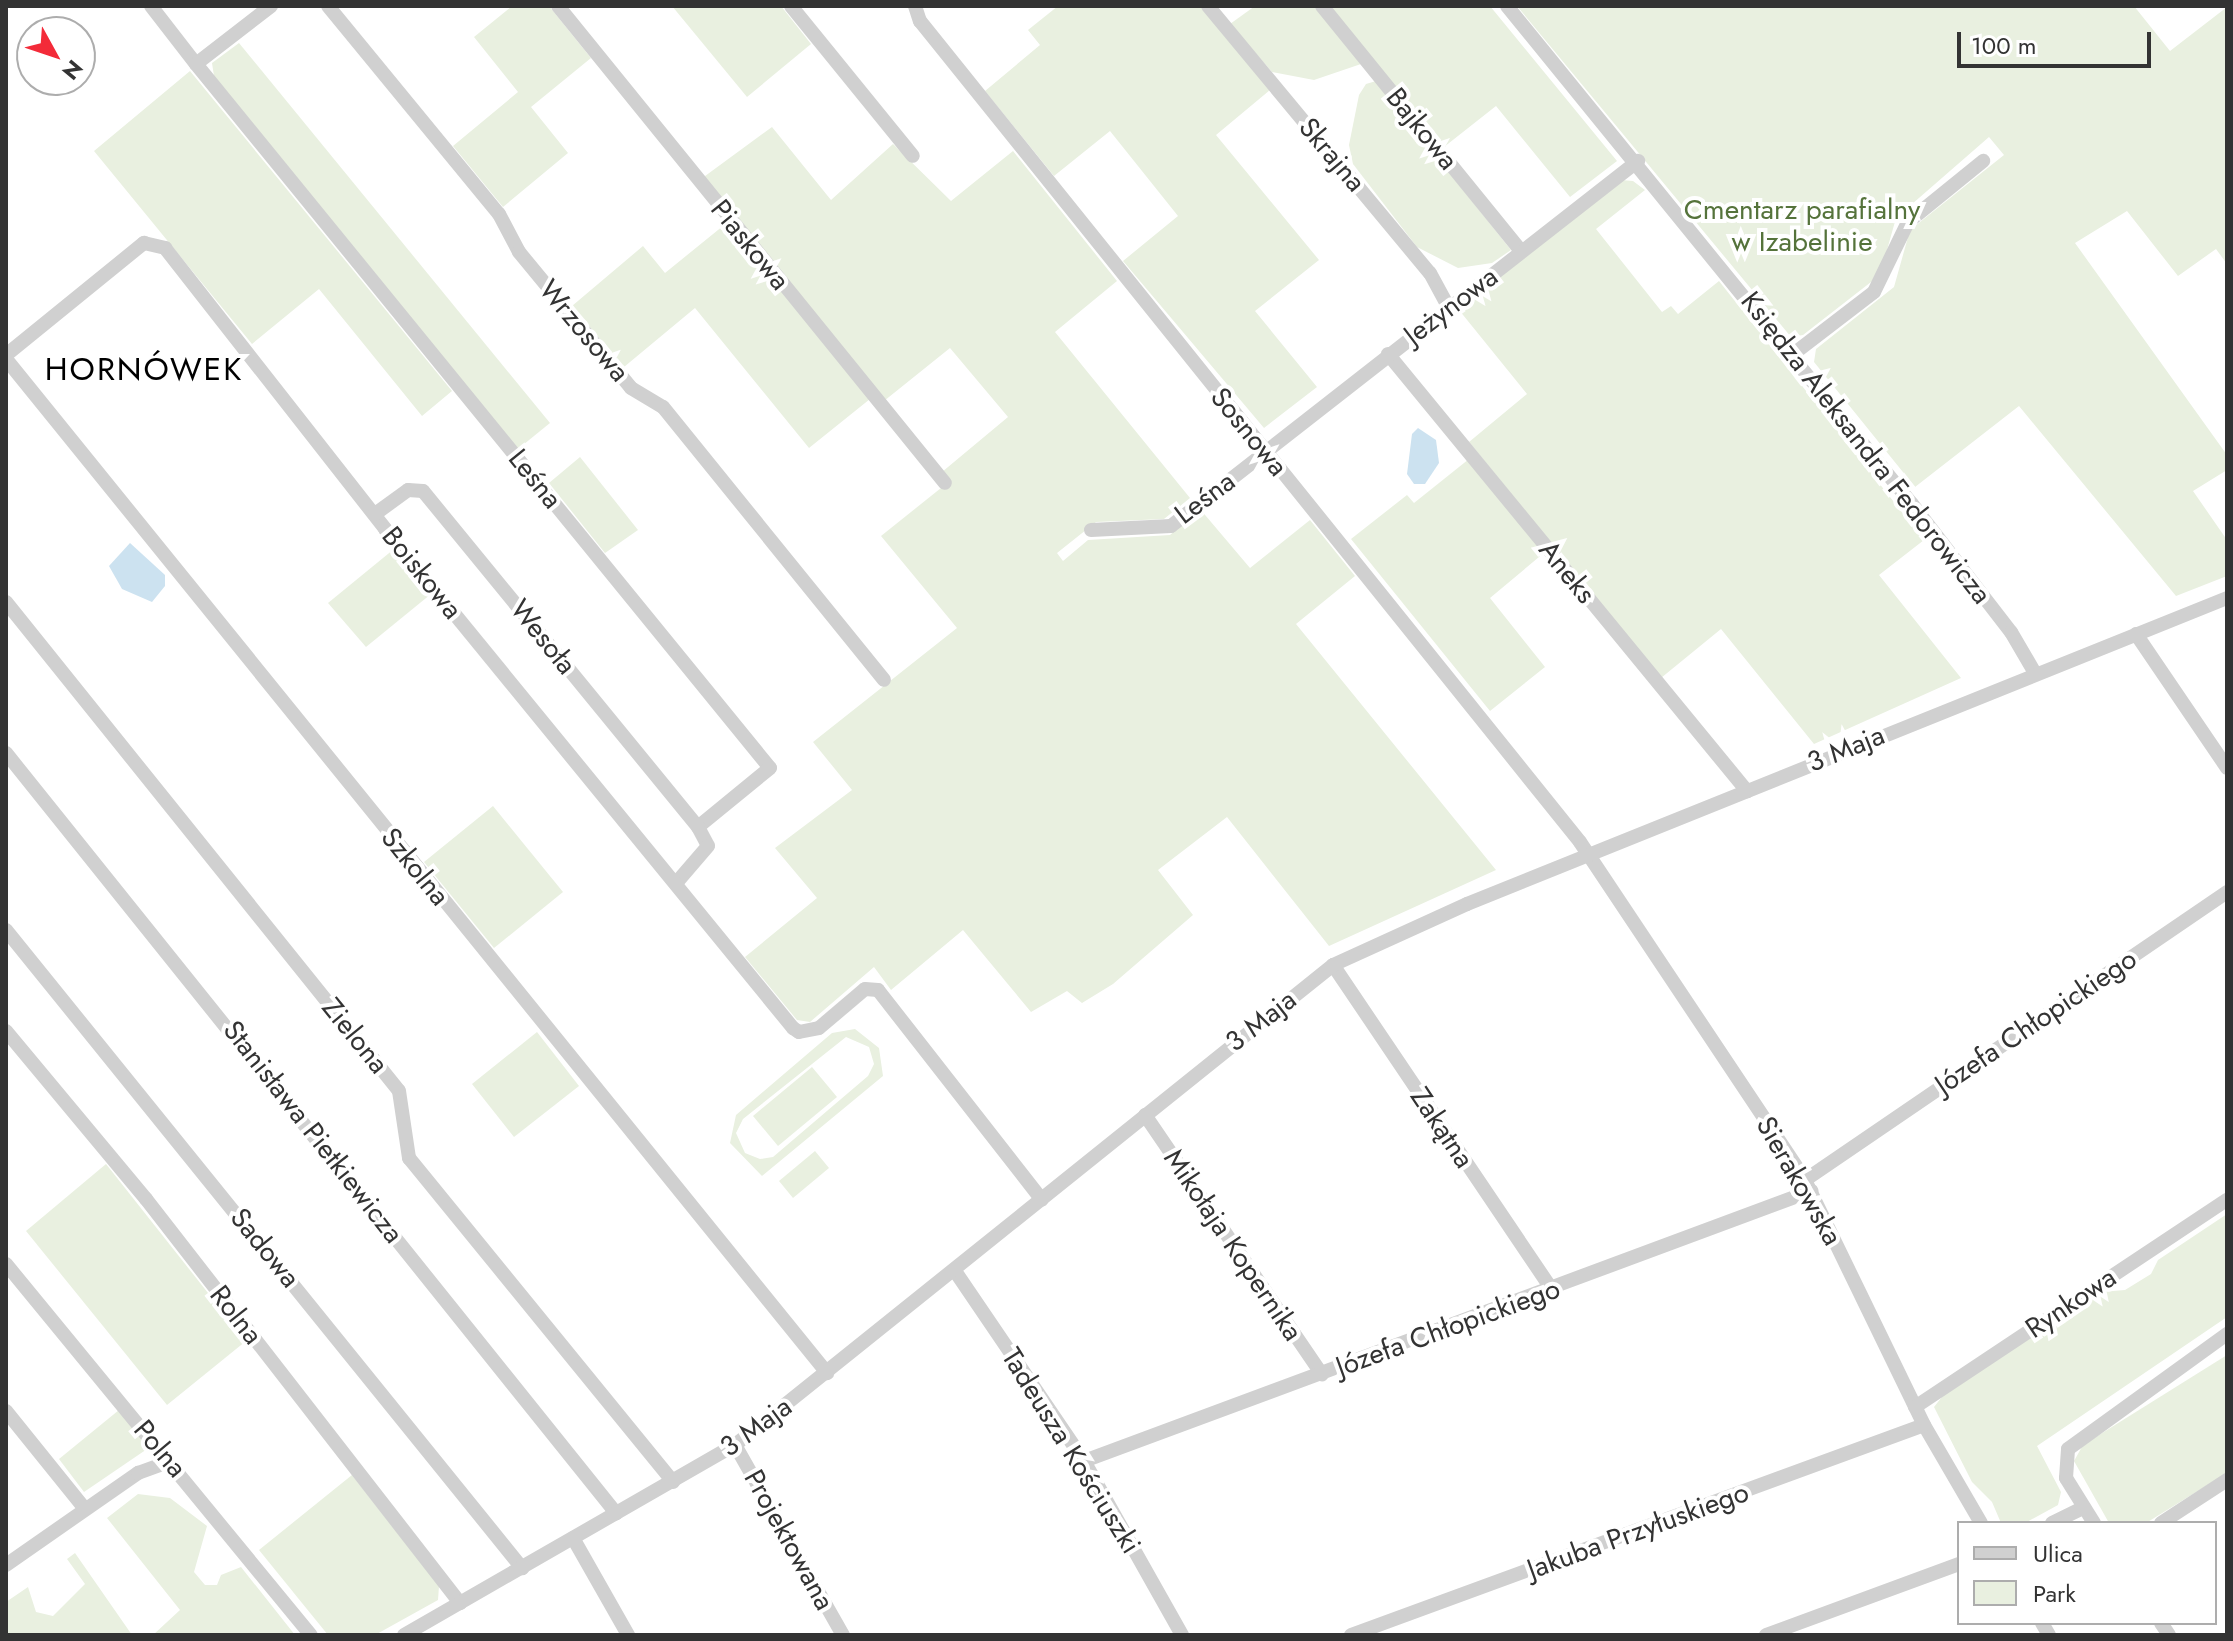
<!DOCTYPE html>
<html>
<head>
<meta charset="utf-8">
<style>
  body { margin:0 }
  #map { position:relative; width:2233px; height:1641px; overflow:hidden; background:#fff; font-family:Jost,sans-serif }
  div>[style] { position:absolute }
  .green>* { inset:0; background:#e9f0e0 }
  .water>* { inset:0; background:#cce2f0 }
  .minor>* { height:14px; margin:-7px; padding:0 7px; transform-origin:7px; border-radius:7px; background:#d0d0d0 }
  span { translate:-50% -50%; white-space:nowrap; text-align:center; line-height:1.15; -webkit-text-stroke:8px #fff; paint-order:stroke }
  .street-label { font-size:28px; color:#333 }
  .park-label { font-size:28px; color:#55733b }
  .quarter-label { font-size:32px; color:#000; letter-spacing:2px }
  .frame { position:absolute; inset:0; border:8px solid #333; pointer-events:none }
  .legend { position:absolute; left:1957px; top:1521px; width:260px; height:104px; box-sizing:border-box; background:#fff; border:2px solid #adadad; margin:0; padding:10px 14px; list-style:none; font-size:24px; color:#333 }
  .legend li { display:flex; align-items:center; gap:16px; height:40px }
  .legend b { width:40px; border:2px solid #adadad }
  .north { position:absolute; left:16px; top:16px; width:80px; height:80px; box-sizing:border-box; background:#fff; border:2px solid #adadad; border-radius:50%; rotate:130deg; font-size:22px; font-weight:700; line-height:32px; text-align:center; color:#333 }
  .north::after { content:''; display:block; margin:auto; width:28px; height:36px; background:#f32b39; clip-path:polygon(50% 0,100% 100%,50% 72%,0 100%) }
  .scale { position:absolute; left:1957px; top:32px; width:194px; height:36px; box-sizing:border-box; border:4px solid #333; border-top:0; padding-left:10px; font-size:24px; line-height:28px; white-space:nowrap; color:#333; -webkit-text-stroke:6px #fff; paint-order:stroke }
</style>
</head>
<body>
<div id="map">
  <div class="green">
    <i style="clip-path:polygon(512px 6px,549px 6px,591px 58px,531px 107px,568px 153px,503px 207px,453px 146px,518px 92px,474px 37px)"></i>
    <i style="clip-path:polygon(672px 6px,781px 6px,811px 44px,747px 97px)"></i>
    <i style="clip-path:polygon(1058px 6px,1202px 6px,1270px 90px,1216px 135px,1319px 260px,1255px 311px,1317px 387px,1264px 428px,1123px 261px,1178px 216px,1110px 131px,1054px 176px,985px 91px,1040px 45px,1028px 30px)"></i>
    <i style="clip-path:polygon(1255px 6px,1314px 6px,1361px 64px,1314px 80px,1272px 72px,1230px 24px)"></i>
    <i style="clip-path:polygon(1329px 6px,1490px 6px,1617px 161px,1570px 197px,1496px 106px,1444px 147px)"></i>
    <i style="clip-path:polygon(1517px 6px,2134px 6px,2170px 51px,2227px 7px,2227px 264px,2216px 249px,2178px 276px,2127px 211px,2075px 243px,2227px 455px,2227px 470px,2193px 491px,2227px 540px,2227px 576px,2176px 596px,2019px 406px,1915px 487px,1814px 362px,1816px 349px,1894px 287px,1910px 230px,2004px 155px,1989px 137px,1896px 218px,1880px 275px,1803px 335px,1791px 337px)"></i>
    <i style="clip-path:polygon(239px 43px,550px 423px,518px 449px,214px 76px,212px 63px)"></i>
    <i style="clip-path:polygon(190px 71px,452px 391px,422px 416px,319px 289px,252px 344px,94px 151px)"></i>
    <i style="clip-path:polygon(1376px 81px,1511px 250px,1492px 263px,1458px 268px,1417px 247px,1353px 164px,1349px 145px,1359px 95px,1366px 84px)"></i>
    <i style="clip-path:polygon(772px 127px,831px 200px,893px 144px,951px 201px,1013px 151px,1117px 281px,1055px 332px,1190px 498px,1164px 519px,1096px 522px,1057px 553px,1063px 561px,1088px 540px,1170px 535px,1200px 509px,1250px 568px,1310px 520px,1355px 576px,1296px 624px,1496px 870px,1329px 946px,1227px 817px,1158px 870px,1193px 915px,1113px 984px,1082px 1003px,1067px 991px,1031px 1012px,963px 930px,891px 990px,874px 967px,810px 1022px,797px 1020px,745px 957px,817px 898px,775px 848px,852px 790px,813px 742px,957px 628px,881px 536px,941px 488px,942px 472px,1008px 417px,950px 348px,884px 401px,870px 399px,809px 448px,695px 308px,624px 367px,572px 306px,643px 246px,665px 273px,734px 217px,701px 179px)"></i>
    <i style="clip-path:polygon(1621px 180px,1633px 181px,1645px 190px,1596px 229px,1662px 312px,1671px 306px,1678px 314px,1719px 281px,1924px 540px,1879px 575px,1961px 678px,1814px 744px,1721px 629px,1661px 678px,1469px 442px,1527px 394px,1459px 310px)"></i>
    <i style="clip-path:polygon(580px 457px,638px 530px,605px 553px,549px 483px)"></i>
    <i style="clip-path:polygon(1469px 459px,1545px 552px,1490px 598px,1545px 667px,1490px 711px,1351px 539px,1407px 495px,1414px 503px)"></i>
    <i style="clip-path:polygon(394px 549px,431px 594px,366px 647px,328px 603px)"></i>
    <i style="clip-path:polygon(493px 806px,563px 892px,494px 948px,424px 862px)"></i>
    <i style="clip-path:polygon(evenodd,855px 1029px,879px 1048px,883px 1076px,762px 1176px,730px 1143px,736px 1115px,832px 1033px,855px 1029px,846px 1037px,869px 1047px,874px 1064px,868px 1076px,773px 1157px,760px 1159px,745px 1153px,736px 1133px,743px 1119px,846px 1037px)"></i>
    <i style="clip-path:polygon(537px 1032px,579px 1086px,514px 1137px,472px 1084px)"></i>
    <i style="clip-path:polygon(812px 1067px,837px 1097px,778px 1146px,753px 1116px)"></i>
    <i style="clip-path:polygon(815px 1151px,829px 1168px,793px 1198px,779px 1181px)"></i>
    <i style="clip-path:polygon(106px 1164px,246px 1341px,167px 1405px,26px 1231px)"></i>
    <i style="clip-path:polygon(2227px 1214px,2227px 1317px,2037px 1446px,2061px 1492px,2058px 1505px,2025px 1523px,2001px 1523px,1992px 1502px,1972px 1482px,1934px 1407px,1945px 1393px,2101px 1292px,2125px 1290px,2151px 1274px,2158px 1260px)"></i>
    <i style="clip-path:polygon(2227px 1355px,2227px 1473px,2146px 1523px,2109px 1523px,2074px 1461px,2083px 1445px)"></i>
    <i style="clip-path:polygon(119px 1410px,150px 1447px,84px 1492px,59px 1459px)"></i>
    <i style="clip-path:polygon(352px 1475px,439px 1586px,438px 1600px,375px 1635px,328px 1635px,259px 1550px)"></i>
    <i style="clip-path:polygon(138px 1494px,170px 1498px,207px 1526px,194px 1572px,205px 1585px,217px 1585px,221px 1575px,241px 1567px,295px 1635px,153px 1635px,180px 1610px,107px 1518px)"></i>
    <i style="clip-path:polygon(75px 1553px,132px 1635px,6px 1635px,6px 1602px,28px 1587px,36px 1612px,53px 1616px,85px 1584px,67px 1559px)"></i>
  </div>
  <div class="water">
    <i style="clip-path:polygon(1418px 428px,1436px 440px,1439px 463px,1425px 484px,1414px 484px,1407px 474px,1412px 434px)"></i>
    <i style="clip-path:polygon(130px 543px,165px 575px,165px 586px,152px 602px,122px 589px,109px 566px)"></i>
  </div>
  <div class="minor">
    <i style="left:151px;top:6px;width:73px;rotate:52.2deg"></i>
    <i style="left:196px;top:64px;width:95px;rotate:-37.7deg"></i>
    <i style="left:328px;top:6px;width:269px;rotate:50.6deg"></i>
    <i style="left:499px;top:214px;width:43px;rotate:62.2deg"></i>
    <i style="left:519px;top:252px;width:176px;rotate:50.5deg"></i>
    <i style="left:631px;top:388px;width:37px;rotate:31deg"></i>
    <i style="left:663px;top:407px;width:351px;rotate:51deg"></i>
    <i style="left:558px;top:6px;width:614px;rotate:50.95deg"></i>
    <i style="left:791px;top:6px;width:193px;rotate:50.9deg"></i>
    <i style="left:915px;top:6px;width:16px;rotate:72deg"></i>
    <i style="left:920px;top:21px;width:1053px;rotate:51.2deg"></i>
    <i style="left:1580px;top:842px;width:406px;rotate:56.3deg"></i>
    <i style="left:1805px;top:1180px;width:272px;rotate:64.1deg"></i>
    <i style="left:1924px;top:1425px;width:113px;rotate:59.8deg"></i>
    <i style="left:1208px;top:6px;width:347px;rotate:50.3deg"></i>
    <i style="left:1430px;top:273px;width:42px;rotate:61.6deg"></i>
    <i style="left:1322px;top:6px;width:316px;rotate:50.9deg"></i>
    <i style="left:1507px;top:6px;width:642px;rotate:50.88deg"></i>
    <i style="left:1912px;top:504px;width:162px;rotate:52.3deg"></i>
    <i style="left:2011px;top:632px;width:48px;rotate:59.7deg"></i>
    <i style="left:196px;top:64px;width:908px;rotate:50.81deg"></i>
    <i style="left:770px;top:768px;width:93px;rotate:140.7deg"></i>
    <i style="left:698px;top:827px;width:21px;rotate:62deg"></i>
    <i style="left:708px;top:846px;width:48px;rotate:130.7deg"></i>
    <i style="left:1388px;top:354px;width:566px;rotate:50.6deg"></i>
    <i style="left:6px;top:355px;width:178px;rotate:-39.1deg"></i>
    <i style="left:144px;top:243px;width:22px;rotate:13deg"></i>
    <i style="left:165px;top:248px;width:357px;rotate:51.9deg"></i>
    <i style="left:385px;top:529px;width:645px;rotate:50.73deg"></i>
    <i style="left:793px;top:1028px;width:7px;rotate:34deg"></i>
    <i style="left:799px;top:1032px;width:20px;rotate:-11deg"></i>
    <i style="left:819px;top:1028px;width:60px;rotate:-40.3deg"></i>
    <i style="left:865px;top:989px;width:13px;rotate:4deg"></i>
    <i style="left:878px;top:990px;width:266px;rotate:52deg"></i>
    <i style="left:1792px;top:355px;width:103px;rotate:-37.5deg"></i>
    <i style="left:1874px;top:292px;width:78px;rotate:-64.1deg"></i>
    <i style="left:1908px;top:222px;width:97px;rotate:-39.1deg"></i>
    <i style="left:6px;top:359px;width:1305px;rotate:51deg"></i>
    <i style="left:375px;top:514px;width:41px;rotate:-36deg"></i>
    <i style="left:408px;top:490px;width:15px;rotate:4deg"></i>
    <i style="left:423px;top:491px;width:434px;rotate:50.7deg"></i>
    <i style="left:1091px;top:530px;width:80px;rotate:-2.9deg"></i>
    <i style="left:1171px;top:526px;width:593px;rotate:-38.01deg"></i>
    <i style="left:6px;top:602px;width:627px;rotate:51.21deg"></i>
    <i style="left:399px;top:1091px;width:68px;rotate:81.5deg"></i>
    <i style="left:409px;top:1158px;width:418px;rotate:50.8deg"></i>
    <i style="left:2136px;top:634px;width:162px;rotate:55.8deg"></i>
    <i style="left:6px;top:753px;width:975px;rotate:51.25deg"></i>
    <i style="left:6px;top:930px;width:821px;rotate:51.03deg"></i>
    <i style="left:1333px;top:965px;width:392px;rotate:56deg"></i>
    <i style="left:6px;top:1031px;width:219px;rotate:50.2deg"></i>
    <i style="left:146px;top:1199px;width:512px;rotate:52.14deg"></i>
    <i style="left:1145px;top:1115px;width:314px;rotate:55.7deg"></i>
    <i style="left:1805px;top:1180px;width:511px;rotate:-34.31deg"></i>
    <i style="left:6px;top:1264px;width:480px;rotate:50.6deg"></i>
    <i style="left:955px;top:1271px;width:230px;rotate:55.8deg"></i>
    <i style="left:1084px;top:1461px;width:200px;rotate:60.6deg"></i>
    <i style="left:1915px;top:1407px;width:374px;rotate:-33.6deg"></i>
    <i style="left:6px;top:1411px;width:126px;rotate:51.1deg"></i>
    <i style="left:735px;top:1445px;width:219px;rotate:60.4deg"></i>
    <i style="left:1084px;top:1461px;width:776px;rotate:-20.37deg"></i>
    <i style="left:2052px;top:1523px;width:34px;rotate:-26deg"></i>
    <i style="left:2094px;top:1523px;width:53px;rotate:-121.9deg"></i>
    <i style="left:2066px;top:1478px;width:29px;rotate:-86deg"></i>
    <i style="left:2068px;top:1449px;width:196px;rotate:-35.9deg"></i>
    <i style="left:2161px;top:1523px;width:79px;rotate:-33.1deg"></i>
    <i style="left:573px;top:1538px;width:112px;rotate:60.4deg"></i>
    <i style="left:6px;top:1565px;width:161px;rotate:-34.9deg"></i>
    <i style="left:138px;top:1473px;width:30px;rotate:-20deg"></i>
    <i style="left:2042px;top:1623px;width:14px;rotate:60deg"></i>
    <i style="left:2161px;top:1623px;width:14px;rotate:56deg"></i>
    <i style="left:404px;top:1635px;width:382px;rotate:-29.9deg"></i>
    <i style="left:735px;top:1445px;width:767px;rotate:-38.75deg"></i>
    <i style="left:1333px;top:965px;width:147px;rotate:-24.5deg"></i>
    <i style="left:1467px;top:904px;width:819px;rotate:-21.93deg"></i>
    <i style="left:1351px;top:1635px;width:610px;rotate:-20.13deg"></i>
    <i style="left:1766px;top:1635px;width:206px;rotate:-20.2deg"></i>
  </div>
  <div class="street-label">
    <span style="left:1422px;top:129px;rotate:51deg">Bajkowa</span>
    <span style="left:1332px;top:155px;rotate:50deg">Skrajna</span>
    <span style="left:750px;top:245px;rotate:51deg">Piaskowa</span>
    <span style="left:1451px;top:306px;rotate:-37deg">Jeżynowa</span>
    <span style="left:584px;top:331px;rotate:50deg">Wrzosowa</span>
    <span style="left:1249px;top:432px;rotate:51deg">Sosnowa</span>
    <span style="left:1866px;top:448px;rotate:52deg">Księdza Aleksandra Fedorowicza</span>
    <span style="left:535px;top:479px;rotate:51deg">Leśna</span>
    <span style="left:1205px;top:498px;rotate:-37deg">Leśna</span>
    <span style="left:1567px;top:572px;rotate:51deg">Aneks</span>
    <span style="left:422px;top:573px;rotate:51deg">Boiskowa</span>
    <span style="left:543px;top:637px;rotate:51deg">Wesoła</span>
    <span style="left:1846px;top:749px;rotate:-22deg">3 Maja</span>
    <span style="left:415px;top:867px;rotate:51deg">Szkolna</span>
    <span style="left:1261px;top:1021px;rotate:-38deg">3 Maja</span>
    <span style="left:2036px;top:1022px;rotate:-34deg">Józefa Chłopickiego</span>
    <span style="left:355px;top:1036px;rotate:51deg">Zielona</span>
    <span style="left:1442px;top:1128px;rotate:56deg">Zakątna</span>
    <span style="left:313px;top:1132px;rotate:52deg">Stanisława Pietkiewicza</span>
    <span style="left:1799px;top:1181px;rotate:60deg">Sierakowska</span>
    <span style="left:1233px;top:1245px;rotate:56deg">Mikołaja Kopernika</span>
    <span style="left:265px;top:1248px;rotate:51deg">Sadowa</span>
    <span style="left:2071px;top:1303px;rotate:-34deg">Rynkowa</span>
    <span style="left:236px;top:1315px;rotate:52deg">Rolna</span>
    <span style="left:1448px;top:1328px;rotate:-20deg">Józefa Chłopickiego</span>
    <span style="left:756px;top:1427px;rotate:-36deg">3 Maja</span>
    <span style="left:160px;top:1449px;rotate:50deg">Polna</span>
    <span style="left:1071px;top:1451px;rotate:58deg">Tadeusza Kościuszki</span>
    <span style="left:1638px;top:1531px;rotate:-20deg">Jakuba Przyłuskiego</span>
    <span style="left:789px;top:1540px;rotate:61deg">Projektowana</span>
  </div>
  <div class="park-label">
    <span style="left:1802px;top:226px">Cmentarz parafialny<br>w Izabelinie</span>
  </div>
  <div class="quarter-label">
    <span style="left:144px;top:369px">HORNÓWEK</span>
  </div>
  <div class="frame"></div>
  <ul class="legend">
  <li><b style="height:10px;background:#d0d0d0"></b>Ulica</li>
  <li><b style="height:22px;background:#e9f0e0"></b>Park</li>
  </ul>
  <div class="north">N</div>
  <div class="scale">100 m</div>
</div>
</body>
</html>
